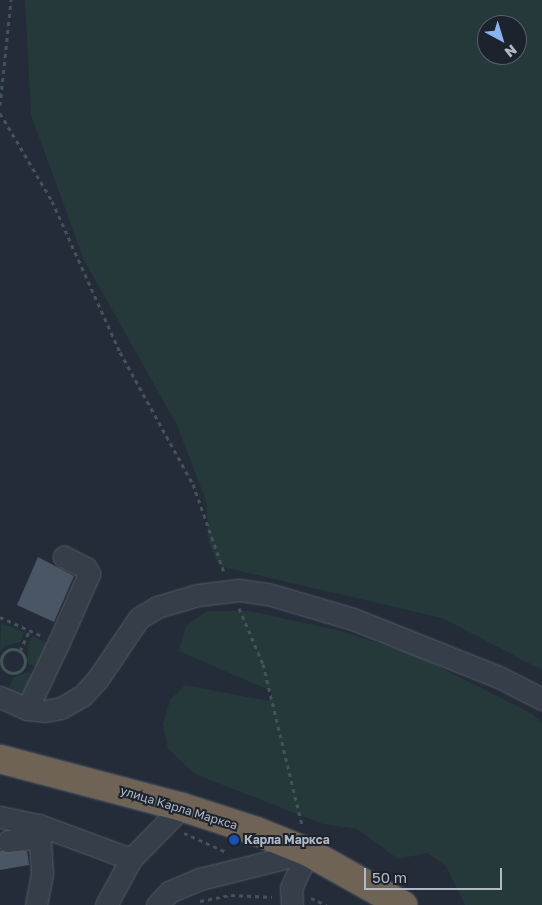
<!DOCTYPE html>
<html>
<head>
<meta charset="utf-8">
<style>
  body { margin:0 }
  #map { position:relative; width:542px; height:905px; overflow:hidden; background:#232c38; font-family:"Golos Text",sans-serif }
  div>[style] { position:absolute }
  .green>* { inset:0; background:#26393a }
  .building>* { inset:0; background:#4b5664 }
  .path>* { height:3px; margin-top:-1.5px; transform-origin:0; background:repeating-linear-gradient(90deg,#425457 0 4px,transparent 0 8px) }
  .path>.ring { margin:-1.5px; padding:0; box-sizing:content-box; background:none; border:3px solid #425457; border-radius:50% }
  .roads { filter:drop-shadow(0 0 1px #545c66) drop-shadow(0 0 1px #545c66) }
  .minor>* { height:21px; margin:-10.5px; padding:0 10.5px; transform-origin:10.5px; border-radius:10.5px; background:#363e49 }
  .highway>* { height:28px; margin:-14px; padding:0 14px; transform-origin:14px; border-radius:14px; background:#6e6354 }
  .dots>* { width:14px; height:14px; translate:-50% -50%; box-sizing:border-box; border:2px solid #1c232d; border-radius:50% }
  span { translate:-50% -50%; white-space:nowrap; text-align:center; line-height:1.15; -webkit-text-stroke:4px #1c232d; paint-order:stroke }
  .street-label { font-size:12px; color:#b1b9c5 }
  .poi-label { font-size:12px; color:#b1b9c5; font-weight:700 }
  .left { translate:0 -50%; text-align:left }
  .north { position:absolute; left:477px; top:15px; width:50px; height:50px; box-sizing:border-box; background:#1c232d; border:1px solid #585f6a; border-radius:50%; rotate:141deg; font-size:14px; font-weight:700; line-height:20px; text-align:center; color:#b1b9c5 }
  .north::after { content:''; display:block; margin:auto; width:18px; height:22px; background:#8ab3f1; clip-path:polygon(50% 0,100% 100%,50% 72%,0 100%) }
  .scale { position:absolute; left:364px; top:868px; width:138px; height:22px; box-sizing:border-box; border:2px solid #b1b9c5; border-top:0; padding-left:6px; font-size:15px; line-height:18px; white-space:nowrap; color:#b1b9c5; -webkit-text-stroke:4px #1c232d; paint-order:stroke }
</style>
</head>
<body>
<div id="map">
  <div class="green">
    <i style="clip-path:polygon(evenodd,25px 0,542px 0,542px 670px,442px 618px,219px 566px,209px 543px,206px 501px,177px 425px,84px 260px,31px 115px,25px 0,487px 25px,517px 25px,517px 55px,487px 55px,487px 25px)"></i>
    <i style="clip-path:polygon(207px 611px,249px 611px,341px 631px,417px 656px,531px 713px,542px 723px,542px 905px,465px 905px,446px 866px,427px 853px,398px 859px,357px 829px,323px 824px,195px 774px,168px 749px,163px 724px,170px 700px,185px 685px,268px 701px,273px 697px,271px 691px,179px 651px,186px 626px)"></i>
    <i style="clip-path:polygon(1px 623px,24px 632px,20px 642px,5px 646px,0 652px)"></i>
    <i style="clip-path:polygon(32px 636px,53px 645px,43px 670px,28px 663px,28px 646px)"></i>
    <i style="clip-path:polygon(27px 672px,39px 677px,31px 689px,18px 695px,7px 691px,14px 677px)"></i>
  </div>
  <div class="building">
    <i style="clip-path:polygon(38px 557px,74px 576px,54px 622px,17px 605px)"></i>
    <i style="clip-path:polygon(0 851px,27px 851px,29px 865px,0 870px)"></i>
  </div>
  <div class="path">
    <i style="left:0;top:105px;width:106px;rotate:-84deg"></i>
    <i style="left:0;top:113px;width:102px;rotate:59.4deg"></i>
    <i style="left:52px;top:201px;width:166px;rotate:65.8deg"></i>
    <i style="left:120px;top:352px;width:151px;rotate:61.1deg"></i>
    <i style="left:193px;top:484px;width:93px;rotate:70.6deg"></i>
    <i style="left:239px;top:608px;width:61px;rotate:66.8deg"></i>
    <i style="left:263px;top:664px;width:166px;rotate:76.4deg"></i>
    <i style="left:0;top:617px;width:44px;rotate:24.2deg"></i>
    <i class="ring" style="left:1px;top:649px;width:21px;height:21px"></i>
    <i style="left:20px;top:651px;width:23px;rotate:-65deg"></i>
    <i style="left:184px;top:833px;width:46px;rotate:24.3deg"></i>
    <i style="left:311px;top:898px;width:17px;rotate:25deg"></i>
    <i style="left:200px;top:901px;width:32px;rotate:-11deg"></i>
    <i style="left:231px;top:895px;width:41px;rotate:2.8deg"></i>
  </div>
  <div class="roads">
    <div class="minor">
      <i style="left:0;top:697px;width:30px;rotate:24deg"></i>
      <i style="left:27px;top:709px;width:72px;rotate:-64.5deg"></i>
      <i style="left:58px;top:644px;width:77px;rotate:-66.1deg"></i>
      <i style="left:89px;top:574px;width:7px;rotate:-117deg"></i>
      <i style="left:86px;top:568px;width:25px;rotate:-153deg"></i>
      <i style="left:27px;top:709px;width:18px;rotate:6deg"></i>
      <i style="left:45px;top:711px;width:16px;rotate:-11deg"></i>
      <i style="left:61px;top:708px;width:24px;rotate:-30deg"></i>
      <i style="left:82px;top:696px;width:22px;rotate:-47deg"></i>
      <i style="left:97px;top:680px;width:75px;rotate:-55.9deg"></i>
      <i style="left:139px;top:618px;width:21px;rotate:-31deg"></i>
      <i style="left:157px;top:607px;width:43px;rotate:-16.3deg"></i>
      <i style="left:198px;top:595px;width:41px;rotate:-7deg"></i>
      <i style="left:239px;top:590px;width:29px;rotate:8deg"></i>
      <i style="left:268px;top:594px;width:89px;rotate:16.4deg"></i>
      <i style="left:353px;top:619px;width:157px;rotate:21.7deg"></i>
      <i style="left:499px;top:677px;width:48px;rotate:27.1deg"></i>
      <i style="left:0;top:817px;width:40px;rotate:12deg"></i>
      <i style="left:39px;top:825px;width:98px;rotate:20.3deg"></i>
      <i style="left:8px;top:841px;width:32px;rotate:-7deg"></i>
      <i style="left:36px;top:905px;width:32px;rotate:-79deg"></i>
      <i style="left:42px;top:874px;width:49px;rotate:-93.5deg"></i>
      <i style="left:106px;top:905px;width:52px;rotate:-61.5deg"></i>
      <i style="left:131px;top:859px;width:73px;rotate:-45.6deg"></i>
      <i style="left:157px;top:905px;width:18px;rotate:-47deg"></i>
      <i style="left:169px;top:892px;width:34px;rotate:-23deg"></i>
      <i style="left:200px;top:879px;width:111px;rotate:-14deg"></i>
      <i style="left:292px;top:905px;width:17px;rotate:-93deg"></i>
      <i style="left:291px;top:888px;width:40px;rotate:-65deg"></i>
    </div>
    <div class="highway">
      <i style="left:0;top:759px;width:188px;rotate:14.8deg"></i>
      <i style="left:182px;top:807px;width:78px;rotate:18deg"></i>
      <i style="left:256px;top:831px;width:56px;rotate:22deg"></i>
      <i style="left:308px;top:852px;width:109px;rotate:29.2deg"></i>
    </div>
  </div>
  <div class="dots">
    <i style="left:234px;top:840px;background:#1a4fb4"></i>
  </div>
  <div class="street-label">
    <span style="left:179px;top:808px;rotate:17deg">улица Карла Маркса</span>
  </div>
  <div class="poi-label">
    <span class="left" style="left:244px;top:840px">Карла Маркса</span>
  </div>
  <div class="north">N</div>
  <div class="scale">50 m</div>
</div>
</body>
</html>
